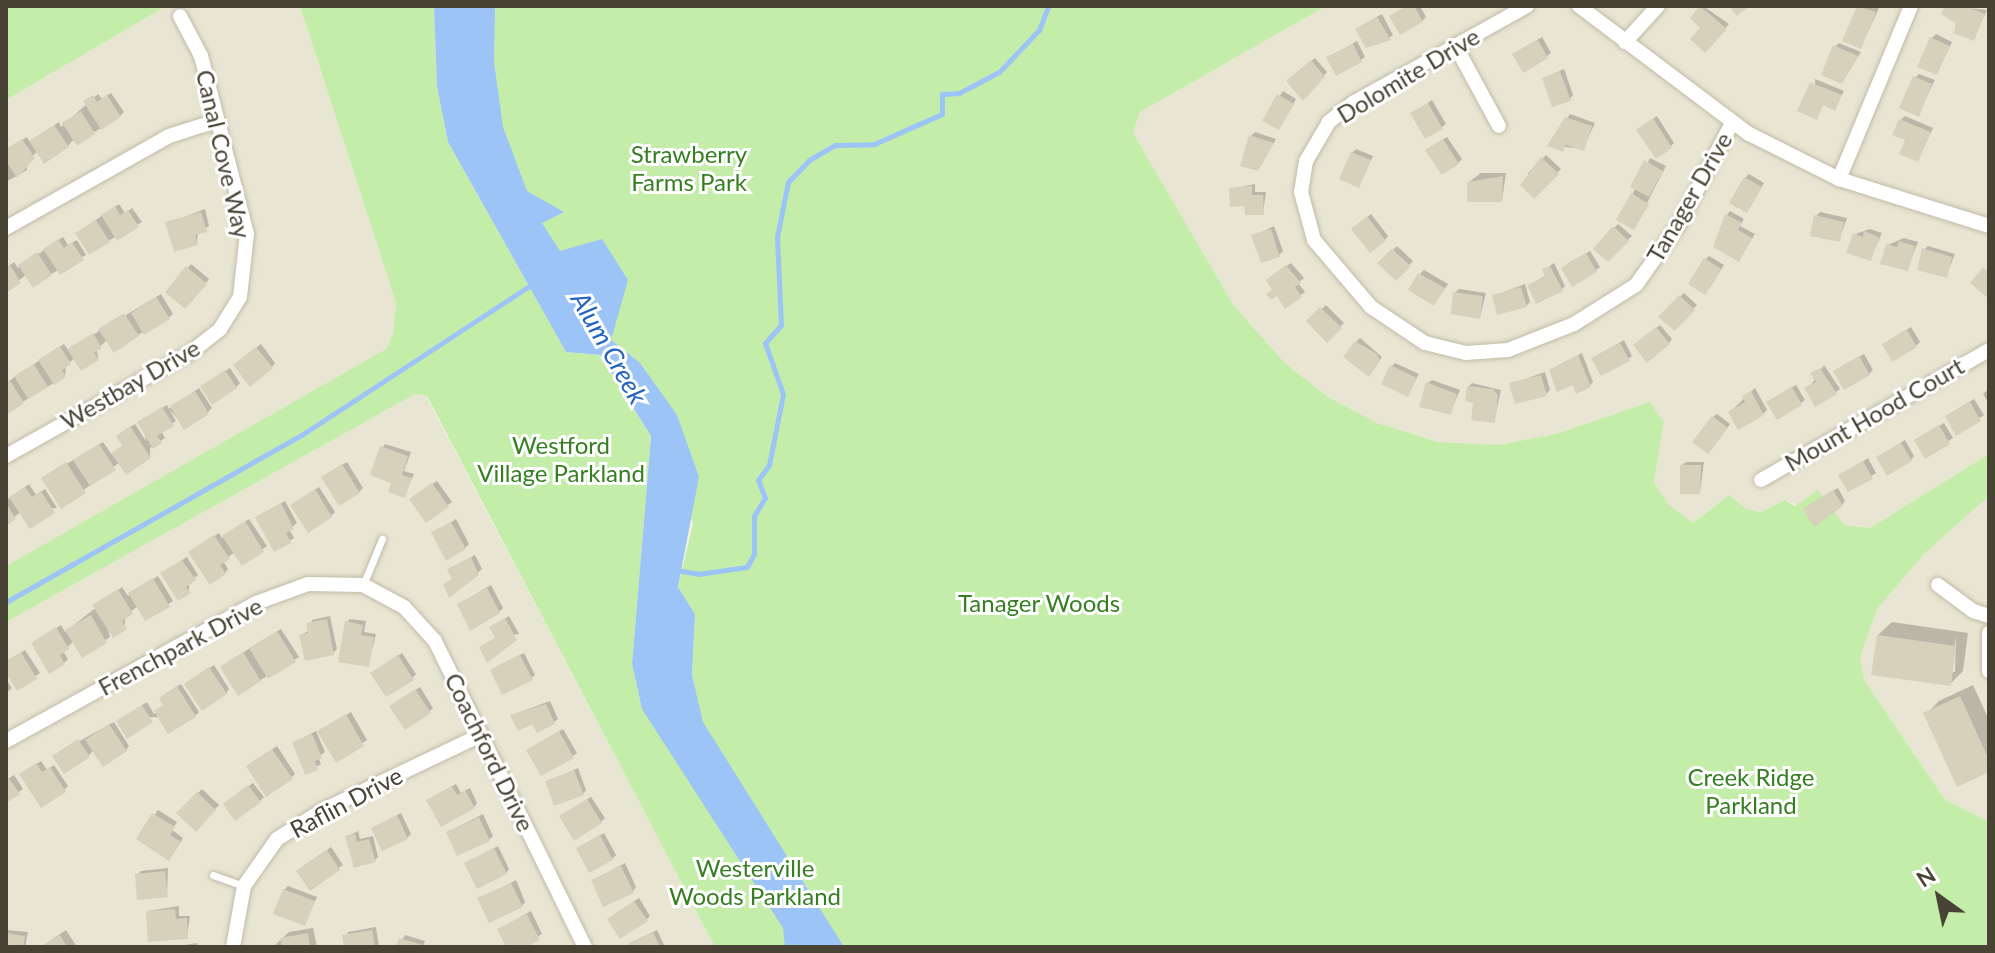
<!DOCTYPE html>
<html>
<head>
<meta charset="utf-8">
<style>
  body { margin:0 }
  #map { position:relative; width:1995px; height:953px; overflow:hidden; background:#f4f2e5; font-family:Lato,sans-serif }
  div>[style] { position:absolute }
  .residential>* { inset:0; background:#e9e5d3 }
  .green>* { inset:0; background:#c4edaa }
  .water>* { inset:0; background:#9cc4f7 }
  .shadow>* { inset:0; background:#0003 }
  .stream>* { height:5px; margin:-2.5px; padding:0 2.5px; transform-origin:2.5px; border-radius:2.5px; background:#9cc4f7 }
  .building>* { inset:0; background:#d7d0ba }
  .roads { filter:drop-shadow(0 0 2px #c1bca7) drop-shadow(0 0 2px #c1bca7) }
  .service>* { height:7px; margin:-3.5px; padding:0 3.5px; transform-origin:3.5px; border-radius:3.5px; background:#fff }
  .minor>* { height:14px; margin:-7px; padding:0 7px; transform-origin:7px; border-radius:7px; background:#fff }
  span { translate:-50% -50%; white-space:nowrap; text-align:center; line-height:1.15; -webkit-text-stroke:6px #fff; paint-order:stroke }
  .street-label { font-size:24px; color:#484334 }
  .park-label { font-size:24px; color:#367f21 }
  .water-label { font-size:26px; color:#2364be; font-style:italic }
  .frame { position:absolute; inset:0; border:8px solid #484334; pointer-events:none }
  .north { position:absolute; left:1899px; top:857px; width:80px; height:80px; -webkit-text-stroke:6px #fff; paint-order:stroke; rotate:327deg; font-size:22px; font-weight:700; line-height:32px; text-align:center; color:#484334 }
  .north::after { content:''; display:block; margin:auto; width:28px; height:36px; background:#484334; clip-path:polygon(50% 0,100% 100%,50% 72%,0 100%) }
</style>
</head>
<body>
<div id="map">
  <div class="residential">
    <i style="clip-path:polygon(166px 6px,300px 6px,396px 303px,393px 334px,386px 349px,6px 566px,6px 100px)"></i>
    <i style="clip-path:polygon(1326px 6px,1989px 6px,1989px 454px,1870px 528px,1844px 525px,1785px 500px,1761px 512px,1746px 509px,1729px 495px,1693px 523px,1668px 504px,1654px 482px,1664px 422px,1650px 402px,1556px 434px,1498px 445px,1438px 442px,1377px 423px,1328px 397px,1286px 364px,1234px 306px,1133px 133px,1140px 112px)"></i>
    <i style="clip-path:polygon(415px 394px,426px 396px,715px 947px,6px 947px,6px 622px)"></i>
    <i style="clip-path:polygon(1989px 496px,1989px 822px,1945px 801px,1864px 680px,1860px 657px,1877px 609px,1926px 552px)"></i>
  </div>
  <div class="green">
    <i style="clip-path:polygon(6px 6px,166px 6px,6px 100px)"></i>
    <i style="clip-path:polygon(300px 6px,434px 6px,437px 87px,448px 142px,566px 352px,599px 355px,651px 436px,632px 664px,641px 705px,702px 721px,692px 675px,695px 614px,678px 587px,693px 523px,630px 387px,476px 110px,478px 6px,1326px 6px,1140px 112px,1133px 133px,1234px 306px,1286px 364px,1328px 397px,1377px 423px,1438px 442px,1498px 445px,1556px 434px,1650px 402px,1664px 422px,1654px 482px,1668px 504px,1693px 523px,1729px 495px,1746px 509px,1761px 512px,1785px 500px,1795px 506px,1818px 490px,1844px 525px,1870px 528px,1989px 454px,1989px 496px,1926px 552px,1877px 609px,1860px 657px,1864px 680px,1945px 800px,1989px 822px,1989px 947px,715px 947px,427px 396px,415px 394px,6px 622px,6px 566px,386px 349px,393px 334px,396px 303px)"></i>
  </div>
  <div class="water">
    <i style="clip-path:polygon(434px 6px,495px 6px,494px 62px,503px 127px,527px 191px,564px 212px,542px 223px,560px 251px,602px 239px,628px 280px,611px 340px,640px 363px,677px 415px,699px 477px,678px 587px,695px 614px,692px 675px,703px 722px,844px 947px,785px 947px,783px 928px,642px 709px,632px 664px,651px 436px,600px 355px,566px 352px,448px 142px,437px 87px)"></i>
  </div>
  <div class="shadow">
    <i style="clip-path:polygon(1407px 6px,1420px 6px,1426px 17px,1422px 21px)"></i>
    <i style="clip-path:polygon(1703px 6px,1729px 24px,1705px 50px,1703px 28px,1692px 18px)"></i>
    <i style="clip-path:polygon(1859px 6px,1879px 8px,1861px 47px,1845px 40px)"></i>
    <i style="clip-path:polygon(1947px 6px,1987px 10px,1973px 39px,1955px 31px,1957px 18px)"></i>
    <i style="clip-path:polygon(1382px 14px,1393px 35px,1389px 38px,1361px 26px)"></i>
    <i style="clip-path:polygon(1936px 34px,1952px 42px,1937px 73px,1932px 38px)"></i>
    <i style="clip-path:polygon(1542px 37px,1551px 53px,1547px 56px,1518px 51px)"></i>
    <i style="clip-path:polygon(1357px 41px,1365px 57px,1361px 60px,1328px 58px)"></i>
    <i style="clip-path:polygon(1839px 43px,1861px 52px,1845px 77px,1835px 47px)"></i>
    <i style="clip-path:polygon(1315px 58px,1327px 72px,1303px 98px,1288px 81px)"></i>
    <i style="clip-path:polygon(1564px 69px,1573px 95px,1570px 99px,1544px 78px)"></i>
    <i style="clip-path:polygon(1919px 74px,1935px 80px,1918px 114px,1915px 78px)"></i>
    <i style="clip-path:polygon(1815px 79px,1844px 91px,1835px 108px,1824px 104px,1816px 117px)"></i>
    <i style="clip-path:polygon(1283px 91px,1296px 99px,1282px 124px,1265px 120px)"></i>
    <i style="clip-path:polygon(111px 93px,124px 112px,120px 116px,77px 143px,74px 139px,68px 146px,38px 151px,27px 161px,27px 170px,6px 182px,7px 149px,27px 137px,30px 142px,59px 122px,61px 127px,98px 94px,102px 99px)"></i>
    <i style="clip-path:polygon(1432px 100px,1446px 124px,1442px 127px,1413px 113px)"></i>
    <i style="clip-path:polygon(1570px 114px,1595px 123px,1583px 149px,1550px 145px)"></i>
    <i style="clip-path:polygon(1657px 116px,1674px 143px,1671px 146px,1642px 127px)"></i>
    <i style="clip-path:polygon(1905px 116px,1933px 128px,1918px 160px,1901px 120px)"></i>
    <i style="clip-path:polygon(1255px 132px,1276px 139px,1261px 165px,1251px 136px)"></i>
    <i style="clip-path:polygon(1447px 137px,1462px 159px,1458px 163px,1432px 146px)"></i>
    <i style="clip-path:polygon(1356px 149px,1373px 156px,1359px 185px,1352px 153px)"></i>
    <i style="clip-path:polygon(1546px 155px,1561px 169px,1534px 196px,1528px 173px)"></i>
    <i style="clip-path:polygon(1650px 158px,1666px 166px,1634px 228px,1632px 195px)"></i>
    <i style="clip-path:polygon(1481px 173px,1506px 173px,1502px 200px,1469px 182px)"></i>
    <i style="clip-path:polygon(1749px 174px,1764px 183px,1750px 207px,1745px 178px)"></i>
    <i style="clip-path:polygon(1255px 184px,1255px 192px,1266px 192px,1263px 213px,1231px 189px)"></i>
    <i style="clip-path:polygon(119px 204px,125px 213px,132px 208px,142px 222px,108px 241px,81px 230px)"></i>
    <i style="clip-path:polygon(205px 209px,209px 226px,198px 232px,197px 243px,168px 223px)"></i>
    <i style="clip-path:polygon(1730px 211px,1744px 219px,1740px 226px,1755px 234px,1739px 259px,1727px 215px)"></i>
    <i style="clip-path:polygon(1820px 212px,1847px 218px,1839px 240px,1816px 216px)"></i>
    <i style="clip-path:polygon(1371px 214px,1388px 236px,1385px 240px,1357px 225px)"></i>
    <i style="clip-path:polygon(1618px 224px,1632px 236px,1608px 259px,1595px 249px)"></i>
    <i style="clip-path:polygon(1274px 226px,1283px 251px,1279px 255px,1254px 236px)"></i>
    <i style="clip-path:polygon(1870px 229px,1882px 233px,1870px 259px,1855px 234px)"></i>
    <i style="clip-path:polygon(63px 237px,68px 245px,77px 240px,86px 255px,51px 274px,26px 275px,6px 290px,6px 268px,14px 262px,18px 268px)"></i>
    <i style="clip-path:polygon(1904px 238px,1918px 242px,1907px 269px,1888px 245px)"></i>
    <i style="clip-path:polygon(1397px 246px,1413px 261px,1396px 279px,1380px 263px)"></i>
    <i style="clip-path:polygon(1928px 246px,1955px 254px,1946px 276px,1924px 250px)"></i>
    <i style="clip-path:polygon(1590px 251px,1600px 267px,1596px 270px,1567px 264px)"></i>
    <i style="clip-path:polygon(1709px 256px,1724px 265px,1709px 289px,1706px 259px)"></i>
    <i style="clip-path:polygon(1291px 263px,1304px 278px,1298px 283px,1305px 292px,1286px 306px,1272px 276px)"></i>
    <i style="clip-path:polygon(1554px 263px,1565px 286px,1561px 290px,1529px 285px,1547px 275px,1544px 270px)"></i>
    <i style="clip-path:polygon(191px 264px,209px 279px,185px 307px,167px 292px)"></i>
    <i style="clip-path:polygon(1424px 270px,1448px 284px,1434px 304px,1420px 274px)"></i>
    <i style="clip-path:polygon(1525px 284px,1530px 302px,1526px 306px,1494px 296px)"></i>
    <i style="clip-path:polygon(1459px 289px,1486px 293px,1480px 317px,1455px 293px)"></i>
    <i style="clip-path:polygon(1684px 293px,1697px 305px,1674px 328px,1661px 317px)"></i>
    <i style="clip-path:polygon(161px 294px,173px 314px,169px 317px,138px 335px,107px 340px,97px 349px,98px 359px,75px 358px,66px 365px,65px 376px,6px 412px,6px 383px,64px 344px,68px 350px)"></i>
    <i style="clip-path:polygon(1326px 305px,1344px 323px,1327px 340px,1309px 321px)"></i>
    <i style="clip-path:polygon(1660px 325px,1672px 339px,1669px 343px,1639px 342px)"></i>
    <i style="clip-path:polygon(1911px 327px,1920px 342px,1916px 346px,1888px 341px)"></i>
    <i style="clip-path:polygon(1360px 338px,1382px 357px,1372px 370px,1356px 342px)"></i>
    <i style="clip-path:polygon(1624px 340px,1632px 356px,1628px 359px,1598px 355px)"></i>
    <i style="clip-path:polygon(261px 344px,275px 363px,272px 367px,239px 361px)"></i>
    <i style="clip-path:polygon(1582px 353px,1593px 382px,1589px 386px,1574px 383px,1555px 367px)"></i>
    <i style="clip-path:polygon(1864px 354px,1873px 370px,1869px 374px,1840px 368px)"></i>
    <i style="clip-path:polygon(1395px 363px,1419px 374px,1407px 394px,1391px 367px)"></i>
    <i style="clip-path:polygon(1824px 365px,1840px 389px,1836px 392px,1811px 385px)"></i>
    <i style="clip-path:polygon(230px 368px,240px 383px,236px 387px,207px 383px)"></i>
    <i style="clip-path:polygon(1545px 372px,1550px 390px,1546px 394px,1511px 384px)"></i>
    <i style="clip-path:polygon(1432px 380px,1460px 390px,1450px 413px,1428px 383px)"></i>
    <i style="clip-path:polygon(1472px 383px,1501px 390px,1494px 421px,1475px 401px,1468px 387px)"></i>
    <i style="clip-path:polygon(1796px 385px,1805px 400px,1801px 403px,1772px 399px)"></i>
    <i style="clip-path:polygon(199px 388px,212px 408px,208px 412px,185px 427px,169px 409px,176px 421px,161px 431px,165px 438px,150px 448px,150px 457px,120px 462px,62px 507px,48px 475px,103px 442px,112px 455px,124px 445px,122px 432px,135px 424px,146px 441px,143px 419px,167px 405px,169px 409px)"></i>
    <i style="clip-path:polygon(1755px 388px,1767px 410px,1763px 414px,1730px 412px)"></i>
    <i style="clip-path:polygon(1989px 389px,1989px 404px,1983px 394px)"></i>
    <i style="clip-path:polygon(1974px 399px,1984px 415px,1957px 433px,1951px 413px)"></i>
    <i style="clip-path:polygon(1717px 414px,1730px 424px,1712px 448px,1713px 417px)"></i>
    <i style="clip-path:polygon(1944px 423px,1953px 438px,1926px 456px,1920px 437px)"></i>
    <i style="clip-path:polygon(1905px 440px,1914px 456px,1911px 460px,1883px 454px)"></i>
    <i style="clip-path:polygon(385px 444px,411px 452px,404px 471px,414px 474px,404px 495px,394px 481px,382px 448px)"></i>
    <i style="clip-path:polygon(1868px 458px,1876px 473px,1849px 490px,1841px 475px)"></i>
    <i style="clip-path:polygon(347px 462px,363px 488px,359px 492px,327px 474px)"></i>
    <i style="clip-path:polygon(1686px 462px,1704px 462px,1700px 492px,1682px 465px)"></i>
    <i style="clip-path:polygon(437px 481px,452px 502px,427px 520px,415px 496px)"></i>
    <i style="clip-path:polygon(29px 484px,36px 495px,45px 489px,57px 508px,21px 512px,6px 523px,6px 496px,9px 499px)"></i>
    <i style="clip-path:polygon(319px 487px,335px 512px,331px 516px,297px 502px)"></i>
    <i style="clip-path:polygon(1838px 488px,1845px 501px,1842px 505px,1809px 505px)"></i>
    <i style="clip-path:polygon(285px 501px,297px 523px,289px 529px,294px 538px,275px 550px,258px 517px)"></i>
    <i style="clip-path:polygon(249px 519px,267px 546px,242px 564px,235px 552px,223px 561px,228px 569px,225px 573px,195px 549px,219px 533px,222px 538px)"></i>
    <i style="clip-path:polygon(456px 519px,469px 544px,465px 548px,434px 533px)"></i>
    <i style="clip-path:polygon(475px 555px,482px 569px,450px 595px,445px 584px,454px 578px,449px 569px)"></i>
    <i style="clip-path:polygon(187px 557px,198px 575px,189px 582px,189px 592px,167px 570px)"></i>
    <i style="clip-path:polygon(158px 576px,173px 601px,146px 619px,138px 606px,125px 616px,125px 627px,106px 622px,110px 637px,82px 655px,74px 641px,63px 651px,68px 659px,64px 663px,33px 643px,61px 625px,65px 632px,122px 587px,128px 596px)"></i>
    <i style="clip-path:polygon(491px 585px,503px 608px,499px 612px,459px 604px)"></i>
    <i style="clip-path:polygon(330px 616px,337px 649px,333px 653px,301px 635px,310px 630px,312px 620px)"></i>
    <i style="clip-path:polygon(509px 616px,519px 634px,497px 637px,492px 627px)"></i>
    <i style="clip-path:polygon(350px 619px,366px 621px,364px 632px,376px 634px,368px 665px,347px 622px)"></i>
    <i style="clip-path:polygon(evenodd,1892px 622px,1968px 633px,1963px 671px,1950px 684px,1878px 635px,1892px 622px,1956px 636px,1955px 672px,1951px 672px,1956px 636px)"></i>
    <i style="clip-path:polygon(281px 629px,299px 657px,239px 693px,226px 663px)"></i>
    <i style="clip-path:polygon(25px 650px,40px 673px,18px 688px,6px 662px)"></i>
    <i style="clip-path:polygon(402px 653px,416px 674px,412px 678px,377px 669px)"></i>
    <i style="clip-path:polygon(524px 653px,535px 675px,531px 678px,496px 667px)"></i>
    <i style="clip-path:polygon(214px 665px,229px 689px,226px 693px,191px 680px)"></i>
    <i style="clip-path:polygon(6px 679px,12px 688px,6px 693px)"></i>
    <i style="clip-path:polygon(181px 684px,199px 712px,195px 716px,123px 718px,147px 702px,154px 714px,165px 705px,165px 694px)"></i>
    <i style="clip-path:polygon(1973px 685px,1989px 720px,1989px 770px,1926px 714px,1939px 701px)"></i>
    <i style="clip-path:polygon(420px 687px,433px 708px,430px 711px,396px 702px)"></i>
    <i style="clip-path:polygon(550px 701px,558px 719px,554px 722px,512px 715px)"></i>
    <i style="clip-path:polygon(351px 712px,367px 740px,337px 760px,320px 731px)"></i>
    <i style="clip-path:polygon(114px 722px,129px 746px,126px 750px,94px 750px,88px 756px,58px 753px)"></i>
    <i style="clip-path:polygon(563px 729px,577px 753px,573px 756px,528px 750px)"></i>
    <i style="clip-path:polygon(316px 731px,325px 752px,318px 757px,321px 764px,307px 772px,294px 743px)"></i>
    <i style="clip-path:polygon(277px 746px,295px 774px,292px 777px,252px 763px)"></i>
    <i style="clip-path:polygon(41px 761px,47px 770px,54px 765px,68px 786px,64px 790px,25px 771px)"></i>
    <i style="clip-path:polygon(578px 768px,586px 790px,583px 794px,548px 782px)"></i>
    <i style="clip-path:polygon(14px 775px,23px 789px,6px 801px,6px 780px)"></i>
    <i style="clip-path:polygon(253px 783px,264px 797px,260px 801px,229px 800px)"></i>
    <i style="clip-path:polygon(456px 784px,461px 793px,470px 788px,477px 803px,474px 807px,432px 797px)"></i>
    <i style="clip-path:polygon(202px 789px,219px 805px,196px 829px,179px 813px)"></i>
    <i style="clip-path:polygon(591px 797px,605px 818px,601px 822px,565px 813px)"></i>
    <i style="clip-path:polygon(158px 810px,177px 822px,172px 830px,183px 838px,173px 854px,138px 839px)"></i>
    <i style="clip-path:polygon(401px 813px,411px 834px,407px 838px,374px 828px)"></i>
    <i style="clip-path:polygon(483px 814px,493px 836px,489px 840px,448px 832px)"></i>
    <i style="clip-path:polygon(358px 831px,360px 839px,373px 836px,378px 857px,374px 861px,347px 837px)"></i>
    <i style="clip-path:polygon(604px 833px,616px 855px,612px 859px,578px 848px)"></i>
    <i style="clip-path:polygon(498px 846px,509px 869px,506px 873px,467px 863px)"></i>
    <i style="clip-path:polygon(331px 847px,343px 865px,310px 888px,302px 867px)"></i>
    <i style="clip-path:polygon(625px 863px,636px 887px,633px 891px,594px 880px)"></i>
    <i style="clip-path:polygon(168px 868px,167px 895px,137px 875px,141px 871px)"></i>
    <i style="clip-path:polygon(516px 880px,525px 902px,522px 906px,480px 899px)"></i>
    <i style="clip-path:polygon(288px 886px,317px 897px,305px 923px,284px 890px)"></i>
    <i style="clip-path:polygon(639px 898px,650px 916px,646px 920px,613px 915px)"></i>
    <i style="clip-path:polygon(179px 906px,179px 916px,190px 916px,187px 937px,148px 911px)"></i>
    <i style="clip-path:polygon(531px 911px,542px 934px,520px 947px,509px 947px,500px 929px)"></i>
    <i style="clip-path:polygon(376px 927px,379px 947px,346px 947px,348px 932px)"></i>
    <i style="clip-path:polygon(313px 928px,317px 947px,273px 947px,289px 932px)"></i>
    <i style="clip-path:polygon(6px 930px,28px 932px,25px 947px,6px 947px)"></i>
    <i style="clip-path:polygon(66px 930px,77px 947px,41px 947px)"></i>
    <i style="clip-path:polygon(657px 930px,665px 947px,626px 947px,630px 943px)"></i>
    <i style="clip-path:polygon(405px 935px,425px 941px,423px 947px,398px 947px)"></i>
    <i style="clip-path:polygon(197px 943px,198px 947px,171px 947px)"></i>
  </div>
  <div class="stream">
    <i style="left:676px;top:570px;width:22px;rotate:10deg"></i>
    <i style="left:698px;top:574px;width:49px;rotate:-8.1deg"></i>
    <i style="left:747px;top:567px;width:15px;rotate:-62deg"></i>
    <i style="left:754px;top:554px;width:38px;rotate:-90deg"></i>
    <i style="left:754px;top:516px;width:21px;rotate:-59deg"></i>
    <i style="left:765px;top:498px;width:19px;rotate:-111deg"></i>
    <i style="left:758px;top:480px;width:19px;rotate:-54deg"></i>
    <i style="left:769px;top:465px;width:72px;rotate:-78.8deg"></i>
    <i style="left:783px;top:394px;width:54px;rotate:-109.4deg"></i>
    <i style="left:765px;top:343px;width:24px;rotate:-48deg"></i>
    <i style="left:781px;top:325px;width:88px;rotate:-92.6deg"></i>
    <i style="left:777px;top:237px;width:56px;rotate:-78.7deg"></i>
    <i style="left:788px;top:182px;width:30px;rotate:-46deg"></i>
    <i style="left:809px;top:160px;width:30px;rotate:-30deg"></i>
    <i style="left:835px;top:145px;width:39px;rotate:-1deg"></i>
    <i style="left:874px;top:144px;width:74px;rotate:-23.8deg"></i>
    <i style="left:942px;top:114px;width:20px;rotate:-90deg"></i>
    <i style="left:942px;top:94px;width:17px;rotate:-3deg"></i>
    <i style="left:959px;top:93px;width:45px;rotate:-27.7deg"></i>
    <i style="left:999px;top:72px;width:58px;rotate:-46.4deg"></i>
    <i style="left:1039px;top:30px;width:26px;rotate:-69deg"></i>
    <i style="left:6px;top:602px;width:341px;rotate:-29.5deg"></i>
    <i style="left:303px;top:434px;width:274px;rotate:-33.2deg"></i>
  </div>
  <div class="building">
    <i style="clip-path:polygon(1407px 6px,1414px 6px,1423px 22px,1400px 35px,1389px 16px)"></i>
    <i style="clip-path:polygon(1700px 6px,1727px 29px,1705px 53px,1690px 39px,1700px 28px,1690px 18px)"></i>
    <i style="clip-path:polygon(1729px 6px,1750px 6px,1737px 16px)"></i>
    <i style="clip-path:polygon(1857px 6px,1876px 12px,1861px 49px,1842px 41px)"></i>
    <i style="clip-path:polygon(1945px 6px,1965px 6px,1985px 14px,1974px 41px,1953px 33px,1957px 24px,1941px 14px)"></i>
    <i style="clip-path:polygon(1377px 17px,1391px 40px,1366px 48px,1355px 29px)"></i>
    <i style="clip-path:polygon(1930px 37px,1950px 46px,1937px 75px,1917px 67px)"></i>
    <i style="clip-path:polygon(1538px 40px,1548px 58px,1523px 73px,1512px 54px)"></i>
    <i style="clip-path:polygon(1353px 44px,1362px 62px,1336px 76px,1326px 57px)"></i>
    <i style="clip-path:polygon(1833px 45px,1858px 56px,1842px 84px,1821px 75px)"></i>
    <i style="clip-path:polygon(1311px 60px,1325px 77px,1303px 101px,1286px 81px)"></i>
    <i style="clip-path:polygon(1560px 71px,1571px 101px,1552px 107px,1542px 78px)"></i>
    <i style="clip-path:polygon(1913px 76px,1932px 84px,1919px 117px,1899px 108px)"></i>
    <i style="clip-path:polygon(1810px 82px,1842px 95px,1835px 111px,1823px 105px,1817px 120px,1797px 111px)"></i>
    <i style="clip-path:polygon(1277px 94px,1294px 104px,1279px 130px,1262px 121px)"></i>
    <i style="clip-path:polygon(93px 95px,97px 102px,107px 95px,121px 117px,101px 130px,83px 101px)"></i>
    <i style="clip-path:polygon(1428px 103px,1443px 129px,1425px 139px,1410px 113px)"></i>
    <i style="clip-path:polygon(81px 111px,95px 134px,77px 146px,62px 123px)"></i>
    <i style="clip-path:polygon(1565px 117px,1592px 126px,1584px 151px,1566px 145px,1563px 152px,1547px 146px)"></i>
    <i style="clip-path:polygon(1653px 118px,1672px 148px,1656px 159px,1636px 130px)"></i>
    <i style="clip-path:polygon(1899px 119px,1931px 132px,1918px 162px,1899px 154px,1905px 140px,1892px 135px)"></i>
    <i style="clip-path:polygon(54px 125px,69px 147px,44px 164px,29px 141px)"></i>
    <i style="clip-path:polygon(1249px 135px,1274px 143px,1258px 171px,1240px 166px)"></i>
    <i style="clip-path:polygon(22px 139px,35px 158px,17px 178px,6px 161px,6px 149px)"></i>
    <i style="clip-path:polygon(1443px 139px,1459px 164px,1442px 175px,1425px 150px)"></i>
    <i style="clip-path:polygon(1351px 152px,1371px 160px,1359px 188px,1339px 179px)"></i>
    <i style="clip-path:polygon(1541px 157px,1559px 174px,1534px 199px,1520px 185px)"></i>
    <i style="clip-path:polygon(1644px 160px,1663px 171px,1649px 197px,1630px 187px)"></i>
    <i style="clip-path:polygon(1503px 176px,1502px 202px,1467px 202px,1467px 182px)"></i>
    <i style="clip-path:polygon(1744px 177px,1762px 187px,1747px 213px,1729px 203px)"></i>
    <i style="clip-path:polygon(1252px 186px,1252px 195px,1263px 195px,1264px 215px,1245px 215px,1244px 206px,1230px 207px,1229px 188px)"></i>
    <i style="clip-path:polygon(1631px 193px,1649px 204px,1634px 230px,1616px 220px)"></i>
    <i style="clip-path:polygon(115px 206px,120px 215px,128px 210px,139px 227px,117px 241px,101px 215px)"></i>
    <i style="clip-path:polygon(201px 212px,207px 232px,195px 235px,198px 245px,174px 252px,165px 222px)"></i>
    <i style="clip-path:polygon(1725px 214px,1742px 223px,1738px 230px,1752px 238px,1739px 262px,1713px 247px)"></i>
    <i style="clip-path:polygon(1814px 215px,1844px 222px,1840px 242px,1810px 236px)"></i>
    <i style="clip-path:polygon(1367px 216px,1386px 241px,1370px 253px,1351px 229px)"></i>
    <i style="clip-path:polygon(96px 220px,110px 242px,89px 255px,75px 233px)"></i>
    <i style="clip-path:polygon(1613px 226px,1629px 241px,1608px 262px,1593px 249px)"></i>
    <i style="clip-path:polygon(1271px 229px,1280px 257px,1261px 263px,1251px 235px)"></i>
    <i style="clip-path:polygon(1864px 231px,1879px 237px,1871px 261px,1846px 253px,1853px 233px,1863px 237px)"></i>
    <i style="clip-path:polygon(58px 239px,64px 248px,72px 242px,84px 260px,60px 275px,43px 249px)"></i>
    <i style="clip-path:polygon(1899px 241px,1915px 246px,1908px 271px,1880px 264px,1886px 244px,1897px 247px)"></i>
    <i style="clip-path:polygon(1922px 248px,1952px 257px,1947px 278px,1917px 270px)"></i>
    <i style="clip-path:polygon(1392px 249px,1411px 266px,1396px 281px,1377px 263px)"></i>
    <i style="clip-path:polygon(37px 252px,52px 275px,33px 288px,18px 265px)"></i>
    <i style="clip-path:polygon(1586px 253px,1597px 272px,1572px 287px,1561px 268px)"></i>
    <i style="clip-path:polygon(1704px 258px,1721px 269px,1705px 295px,1688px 284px)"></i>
    <i style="clip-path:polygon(10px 265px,21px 283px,6px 293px,6px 267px)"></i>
    <i style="clip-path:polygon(1286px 265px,1301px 283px,1295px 287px,1302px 297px,1285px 309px,1277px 296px,1271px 300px,1266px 294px,1272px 290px,1266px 280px)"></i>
    <i style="clip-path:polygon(186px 266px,207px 284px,185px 309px,165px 292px)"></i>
    <i style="clip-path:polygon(1550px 266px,1563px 291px,1536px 304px,1527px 285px,1545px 277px,1542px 269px)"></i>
    <i style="clip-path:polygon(1983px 267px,1989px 273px,1989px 299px,1970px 283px)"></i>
    <i style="clip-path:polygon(1418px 273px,1445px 288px,1434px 306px,1408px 290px)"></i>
    <i style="clip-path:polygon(1521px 287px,1527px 307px,1497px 315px,1492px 295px)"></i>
    <i style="clip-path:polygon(1453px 292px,1483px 296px,1480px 319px,1451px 314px)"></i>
    <i style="clip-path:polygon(1679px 295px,1695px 310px,1675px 331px,1658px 317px)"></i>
    <i style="clip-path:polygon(156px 297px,170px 319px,144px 335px,131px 313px)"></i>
    <i style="clip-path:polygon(1320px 307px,1342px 328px,1327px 343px,1306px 321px)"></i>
    <i style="clip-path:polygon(124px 313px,139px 336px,114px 353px,98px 329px)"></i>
    <i style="clip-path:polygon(1656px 327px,1670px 344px,1647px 363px,1633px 345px)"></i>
    <i style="clip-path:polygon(1907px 330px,1917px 347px,1892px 362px,1882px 344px)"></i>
    <i style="clip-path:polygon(93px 333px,102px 348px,94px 353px,99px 360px,81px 371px,67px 349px)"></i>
    <i style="clip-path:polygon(1355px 341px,1377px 354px,1380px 361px,1369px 377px,1343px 357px)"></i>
    <i style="clip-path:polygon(1620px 343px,1630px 361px,1601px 376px,1591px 358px)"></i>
    <i style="clip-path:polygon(60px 346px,71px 364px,62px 370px,66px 377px,54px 385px,38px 360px)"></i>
    <i style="clip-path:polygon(256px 347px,273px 368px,250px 387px,233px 365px)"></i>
    <i style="clip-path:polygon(1578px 355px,1591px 387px,1576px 394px,1573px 385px,1557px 392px,1549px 370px)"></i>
    <i style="clip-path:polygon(1859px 356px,1870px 375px,1844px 390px,1833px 371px)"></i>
    <i style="clip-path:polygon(34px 364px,48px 387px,28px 399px,14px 376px)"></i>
    <i style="clip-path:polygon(1390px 365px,1417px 378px,1408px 397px,1381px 384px)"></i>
    <i style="clip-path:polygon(1820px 368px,1837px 394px,1815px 407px,1804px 388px,1816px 382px,1810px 373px)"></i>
    <i style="clip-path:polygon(225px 370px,237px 388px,212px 405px,200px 386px)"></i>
    <i style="clip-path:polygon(1541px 375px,1547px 396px,1515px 404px,1509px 383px)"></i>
    <i style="clip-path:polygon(10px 380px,24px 403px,6px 415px,6px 382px)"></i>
    <i style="clip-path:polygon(1426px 382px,1457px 394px,1451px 415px,1419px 407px)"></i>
    <i style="clip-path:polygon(1467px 386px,1493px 389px,1498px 395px,1495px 423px,1471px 420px,1473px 403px,1465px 401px)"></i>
    <i style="clip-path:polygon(1792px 387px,1802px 405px,1777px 420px,1766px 402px)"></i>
    <i style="clip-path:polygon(195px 391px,209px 414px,184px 430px,170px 406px)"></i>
    <i style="clip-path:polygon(1751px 391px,1764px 415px,1738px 430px,1728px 412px,1745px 402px,1742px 396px)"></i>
    <i style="clip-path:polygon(1970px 402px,1981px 421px,1956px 436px,1945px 416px)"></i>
    <i style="clip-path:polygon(162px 407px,174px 426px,157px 436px,162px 443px,153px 449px,137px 422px)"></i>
    <i style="clip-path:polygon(1712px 416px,1728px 428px,1708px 454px,1692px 442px)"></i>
    <i style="clip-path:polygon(1939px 425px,1950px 444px,1925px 459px,1914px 440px)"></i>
    <i style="clip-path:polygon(130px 426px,151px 458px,126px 475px,111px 453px,122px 446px,116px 436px)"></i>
    <i style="clip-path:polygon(1901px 443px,1912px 461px,1887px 476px,1876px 457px)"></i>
    <i style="clip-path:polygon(99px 444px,116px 470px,90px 486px,73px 460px)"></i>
    <i style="clip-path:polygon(380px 446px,408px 456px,402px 475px,412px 478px,405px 498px,388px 492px,391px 483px,370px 475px)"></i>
    <i style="clip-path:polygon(1863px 461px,1873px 479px,1848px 492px,1838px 475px)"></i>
    <i style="clip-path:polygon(66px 462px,86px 493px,61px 509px,41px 478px)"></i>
    <i style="clip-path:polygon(342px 464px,360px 493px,339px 506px,321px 477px)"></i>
    <i style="clip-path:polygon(1680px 465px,1701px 465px,1700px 494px,1680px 494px)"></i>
    <i style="clip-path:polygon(432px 483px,449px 507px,426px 523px,409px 499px)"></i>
    <i style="clip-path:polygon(25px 487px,32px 497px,41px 491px,55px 513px,30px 529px,9px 497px)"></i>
    <i style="clip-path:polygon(315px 489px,332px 517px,308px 533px,290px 505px)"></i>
    <i style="clip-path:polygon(1833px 490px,1843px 506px,1814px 527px,1803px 509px)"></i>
    <i style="clip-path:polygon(6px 503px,16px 519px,6px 526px)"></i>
    <i style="clip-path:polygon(281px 503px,294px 529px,286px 533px,291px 543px,274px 552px,255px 517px)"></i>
    <i style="clip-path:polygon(245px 521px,264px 552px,242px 566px,222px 536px)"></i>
    <i style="clip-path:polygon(451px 522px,466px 549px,446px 561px,431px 532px)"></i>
    <i style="clip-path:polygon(214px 535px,230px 559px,220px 565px,226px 574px,210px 585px,188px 552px)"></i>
    <i style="clip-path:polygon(471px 557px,479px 575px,449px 598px,443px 584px,452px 579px,447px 569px)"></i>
    <i style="clip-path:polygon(182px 560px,196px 580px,186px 587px,191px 593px,178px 601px,160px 573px)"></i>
    <i style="clip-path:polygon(153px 578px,170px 607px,145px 621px,128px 593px)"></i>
    <i style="clip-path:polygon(487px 588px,500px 613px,470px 631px,457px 604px)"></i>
    <i style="clip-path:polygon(118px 589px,133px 614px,122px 621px,127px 629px,113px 638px,92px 605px)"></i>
    <i style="clip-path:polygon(91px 615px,107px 643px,82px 658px,65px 630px)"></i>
    <i style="clip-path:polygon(505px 618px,517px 640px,487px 663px,479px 647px,495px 638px,489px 627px)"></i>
    <i style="clip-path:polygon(327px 619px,334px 655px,305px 661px,299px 635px,308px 633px,306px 623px)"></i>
    <i style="clip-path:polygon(345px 621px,363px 625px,361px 635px,374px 637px,369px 667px,338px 662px)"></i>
    <i style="clip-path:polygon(56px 627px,69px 649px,60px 655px,65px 664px,49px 674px,31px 643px)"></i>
    <i style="clip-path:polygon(277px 631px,296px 662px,268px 679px,249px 648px)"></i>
    <i style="clip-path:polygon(1877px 635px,1956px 646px,1951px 686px,1871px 675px)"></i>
    <i style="clip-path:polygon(21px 652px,37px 679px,17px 691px,6px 673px,6px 661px)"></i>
    <i style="clip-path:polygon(243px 652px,261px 681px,238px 696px,220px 667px)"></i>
    <i style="clip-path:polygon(398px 655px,414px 680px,386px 697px,370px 673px)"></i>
    <i style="clip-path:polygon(520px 655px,533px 680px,502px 695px,490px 670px)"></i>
    <i style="clip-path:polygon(209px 667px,227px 694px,202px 711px,184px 684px)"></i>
    <i style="clip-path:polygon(177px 686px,196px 717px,168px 734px,154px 711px,163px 705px,159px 698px)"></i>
    <i style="clip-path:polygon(415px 689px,431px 713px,405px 730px,389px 706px)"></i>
    <i style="clip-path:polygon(1960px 696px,1989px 760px,1989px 772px,1957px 787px,1923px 713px)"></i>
    <i style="clip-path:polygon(546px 704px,555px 724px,537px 733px,532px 724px,518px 731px,510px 715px)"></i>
    <i style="clip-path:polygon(142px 705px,153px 722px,127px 739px,116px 721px)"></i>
    <i style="clip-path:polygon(346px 714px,364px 746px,336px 763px,317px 731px)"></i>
    <i style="clip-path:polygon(109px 724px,127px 751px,103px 767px,85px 740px)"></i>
    <i style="clip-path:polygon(559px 731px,574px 758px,541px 776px,526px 750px)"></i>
    <i style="clip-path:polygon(312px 734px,322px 758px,315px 761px,318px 770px,305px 775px,292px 742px)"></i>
    <i style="clip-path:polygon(78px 739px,90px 757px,64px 774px,52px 756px)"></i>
    <i style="clip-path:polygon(272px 749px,293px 779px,266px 797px,246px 766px)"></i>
    <i style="clip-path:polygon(36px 763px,42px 772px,50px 767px,66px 792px,41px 808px,19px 774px)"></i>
    <i style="clip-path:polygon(574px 770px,584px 795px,554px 806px,545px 781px)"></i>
    <i style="clip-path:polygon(9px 778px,20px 794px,6px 803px,6px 780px)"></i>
    <i style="clip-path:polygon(248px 785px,261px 802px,235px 821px,223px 804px)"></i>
    <i style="clip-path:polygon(452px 786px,457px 795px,465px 790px,475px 808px,441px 827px,426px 800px)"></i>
    <i style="clip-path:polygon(197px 792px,216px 810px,196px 832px,176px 813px)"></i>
    <i style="clip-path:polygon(587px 799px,602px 823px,574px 841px,559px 816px)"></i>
    <i style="clip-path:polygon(152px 813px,175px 827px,170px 835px,181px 842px,169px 861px,136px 839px)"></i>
    <i style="clip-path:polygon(397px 815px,408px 839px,382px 851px,371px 828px)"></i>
    <i style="clip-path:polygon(479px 817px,490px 841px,457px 856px,446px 832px)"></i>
    <i style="clip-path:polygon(355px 834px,357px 842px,369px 839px,376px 862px,354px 868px,345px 836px)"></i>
    <i style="clip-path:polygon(600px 835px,613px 860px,589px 873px,576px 848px)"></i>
    <i style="clip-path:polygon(494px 848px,507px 874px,477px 889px,464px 863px)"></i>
    <i style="clip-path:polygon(327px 850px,340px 870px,310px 891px,296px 871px)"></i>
    <i style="clip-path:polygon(621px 866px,634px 893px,603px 907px,591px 880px)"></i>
    <i style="clip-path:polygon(165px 871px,168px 897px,137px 900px,135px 874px)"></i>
    <i style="clip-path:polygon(511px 883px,523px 907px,489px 923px,477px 898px)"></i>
    <i style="clip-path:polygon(283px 889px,315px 901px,305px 926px,273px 914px)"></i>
    <i style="clip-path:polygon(634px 901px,648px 921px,620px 939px,607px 919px)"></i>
    <i style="clip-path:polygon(175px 909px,176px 919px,187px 918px,188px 939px,148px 942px,146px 911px)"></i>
    <i style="clip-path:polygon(527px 914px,540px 940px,525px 947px,506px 947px,497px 929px)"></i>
    <i style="clip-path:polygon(372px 930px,375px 947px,344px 947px,342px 935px)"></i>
    <i style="clip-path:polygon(653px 932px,660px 947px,623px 947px)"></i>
    <i style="clip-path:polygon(6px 933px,25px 936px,23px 947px,6px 947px)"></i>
    <i style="clip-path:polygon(308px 933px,310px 947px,282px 947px,280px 938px)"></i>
    <i style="clip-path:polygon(60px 935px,67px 947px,41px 947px)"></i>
    <i style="clip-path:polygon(399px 938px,427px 946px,427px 947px,396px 947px)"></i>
  </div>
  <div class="roads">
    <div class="service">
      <i style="left:363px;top:585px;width:50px;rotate:-67.6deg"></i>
      <i style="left:213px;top:875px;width:33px;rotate:20deg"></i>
    </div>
    <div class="minor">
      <i style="left:1527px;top:6px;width:199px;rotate:150.9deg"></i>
      <i style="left:1353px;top:103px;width:31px;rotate:142deg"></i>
      <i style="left:1329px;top:122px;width:45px;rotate:120.5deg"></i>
      <i style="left:1306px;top:161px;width:31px;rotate:99deg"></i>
      <i style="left:1301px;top:192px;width:50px;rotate:74.8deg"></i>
      <i style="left:1314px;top:240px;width:88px;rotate:49.6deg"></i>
      <i style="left:1371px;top:307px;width:65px;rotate:33.7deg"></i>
      <i style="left:1425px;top:343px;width:42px;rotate:13.7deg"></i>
      <i style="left:1466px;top:353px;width:42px;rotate:-4.1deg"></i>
      <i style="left:1508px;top:350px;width:71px;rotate:-21.5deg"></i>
      <i style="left:1574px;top:324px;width:73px;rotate:-32.2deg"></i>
      <i style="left:1636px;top:285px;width:72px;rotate:-54.6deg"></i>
      <i style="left:1678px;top:226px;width:116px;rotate:-62.3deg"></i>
      <i style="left:1579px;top:6px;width:213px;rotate:37deg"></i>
      <i style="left:1749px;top:134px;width:101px;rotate:26.6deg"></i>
      <i style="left:1839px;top:179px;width:157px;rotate:17.4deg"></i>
      <i style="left:1625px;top:42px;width:49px;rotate:-47.5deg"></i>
      <i style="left:1455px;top:45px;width:92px;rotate:61.5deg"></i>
      <i style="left:1839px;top:179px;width:187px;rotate:-67.4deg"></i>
      <i style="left:6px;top:228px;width:187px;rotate:-29.4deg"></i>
      <i style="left:169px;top:136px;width:49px;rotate:-17.7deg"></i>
      <i style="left:6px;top:456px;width:212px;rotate:-29.3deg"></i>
      <i style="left:191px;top:352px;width:37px;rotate:-38deg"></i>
      <i style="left:220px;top:329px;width:38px;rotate:-58deg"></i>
      <i style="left:240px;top:297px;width:63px;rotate:-83.7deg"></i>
      <i style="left:247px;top:234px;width:184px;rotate:-104.5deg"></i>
      <i style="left:201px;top:56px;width:45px;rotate:-117.7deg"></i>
      <i style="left:1761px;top:480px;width:262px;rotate:-29.7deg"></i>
      <i style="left:1938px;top:585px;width:44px;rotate:36.6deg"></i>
      <i style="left:1973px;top:611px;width:17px;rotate:17deg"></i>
      <i style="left:1989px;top:633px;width:38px;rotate:90deg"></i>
      <i style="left:6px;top:741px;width:286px;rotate:-28.9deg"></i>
      <i style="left:256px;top:603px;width:55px;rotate:-20.1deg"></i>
      <i style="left:308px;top:584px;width:55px;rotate:1deg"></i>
      <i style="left:363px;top:585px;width:47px;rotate:28.2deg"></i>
      <i style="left:404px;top:607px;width:46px;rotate:47.6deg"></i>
      <i style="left:435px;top:641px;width:341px;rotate:63.9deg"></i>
      <i style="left:233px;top:947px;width:62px;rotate:-79.8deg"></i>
      <i style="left:244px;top:886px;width:57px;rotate:-54.9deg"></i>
      <i style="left:277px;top:839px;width:54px;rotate:-32.2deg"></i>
      <i style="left:323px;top:810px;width:175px;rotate:-25.4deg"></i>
    </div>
  </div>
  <div class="street-label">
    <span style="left:1408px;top:75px;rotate:-31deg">Dolomite Drive</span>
    <span style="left:224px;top:154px;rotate:77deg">Canal Cove Way</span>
    <span style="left:1689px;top:197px;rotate:-60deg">Tanager Drive</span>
    <span style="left:130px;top:384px;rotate:-30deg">Westbay Drive</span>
    <span style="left:1874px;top:414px;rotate:-30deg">Mount Hood Court</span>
    <span style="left:180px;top:646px;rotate:-28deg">Frenchpark Drive</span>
    <span style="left:490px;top:752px;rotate:64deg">Coachford Drive</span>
    <span style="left:346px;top:802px;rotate:-28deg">Raflin Drive</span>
  </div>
  <div class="park-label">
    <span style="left:689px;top:168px">Strawberry<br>Farms Park</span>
    <span style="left:561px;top:459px">Westford<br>Village Parkland</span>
    <span style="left:1039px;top:603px">Tanager Woods</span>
    <span style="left:1751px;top:791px">Creek Ridge<br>Parkland</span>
    <span style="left:755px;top:882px">Westerville<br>Woods Parkland</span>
  </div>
  <div class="water-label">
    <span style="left:609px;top:348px;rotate:60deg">Alum Creek</span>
  </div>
  <div class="frame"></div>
  <div class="north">N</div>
</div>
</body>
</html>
